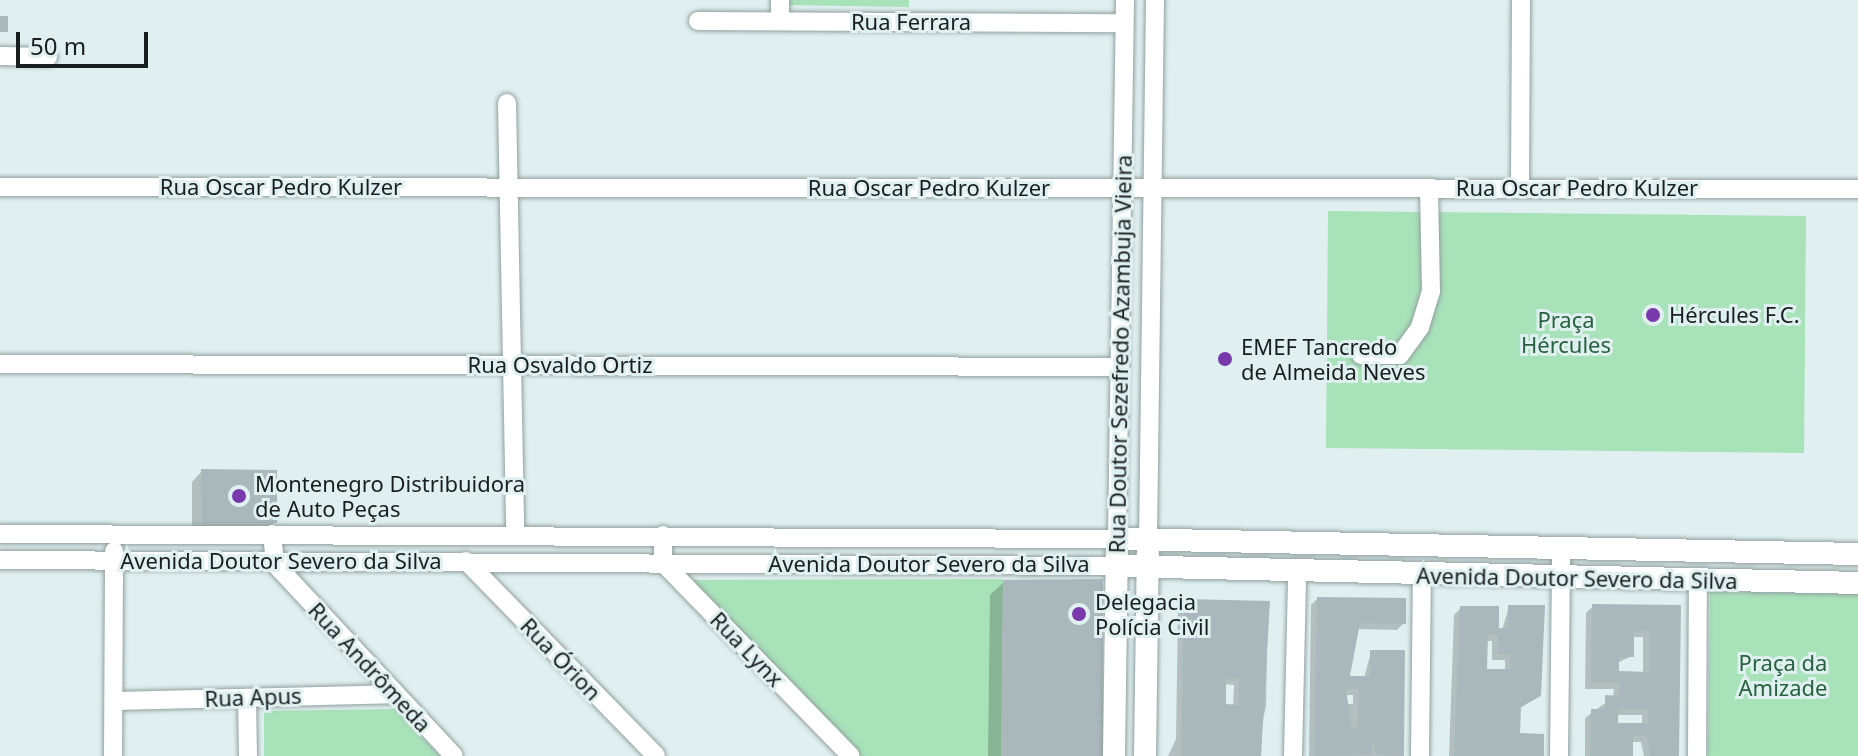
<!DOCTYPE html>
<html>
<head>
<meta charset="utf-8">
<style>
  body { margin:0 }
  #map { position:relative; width:1858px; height:756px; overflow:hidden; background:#e0efef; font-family:"Noto Sans",sans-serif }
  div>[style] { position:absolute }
  .green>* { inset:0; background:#a8e2b9 }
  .shadow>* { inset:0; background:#0003 }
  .building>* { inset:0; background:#aab7bb }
  .roads { filter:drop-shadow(0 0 2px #919f9f) drop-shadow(0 0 2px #919f9f) }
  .minor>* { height:18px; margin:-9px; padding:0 9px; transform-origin:9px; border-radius:9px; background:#fff }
  .major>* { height:22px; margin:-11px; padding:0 11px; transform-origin:11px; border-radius:11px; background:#fff }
  .dots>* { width:22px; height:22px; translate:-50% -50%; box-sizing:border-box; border:4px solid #e0efef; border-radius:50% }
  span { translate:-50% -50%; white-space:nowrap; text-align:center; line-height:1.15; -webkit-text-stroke:6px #e0efef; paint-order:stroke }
  .street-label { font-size:22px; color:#191f1f }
  .poi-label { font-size:22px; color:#191f1f }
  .left { translate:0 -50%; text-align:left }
  .park-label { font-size:22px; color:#25623d }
  .scale { position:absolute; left:16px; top:32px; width:132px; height:36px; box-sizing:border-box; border:4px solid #191f1f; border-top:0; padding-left:10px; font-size:24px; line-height:28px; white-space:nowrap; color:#191f1f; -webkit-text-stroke:6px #e0efef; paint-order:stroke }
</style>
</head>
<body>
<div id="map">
  <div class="green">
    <i style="clip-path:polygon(787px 0,909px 0,909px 7px,787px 5px)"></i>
    <i style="clip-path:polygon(1328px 211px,1806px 216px,1804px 453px,1326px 448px)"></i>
    <i style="clip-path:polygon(1003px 579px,1001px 756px,859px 756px,688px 580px)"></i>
    <i style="clip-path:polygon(1710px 591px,1858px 594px,1858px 756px,1708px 756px)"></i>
    <i style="clip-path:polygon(395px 709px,440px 756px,264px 756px,264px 711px)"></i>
  </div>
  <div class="shadow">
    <i style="clip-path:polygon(202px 471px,275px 522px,265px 532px,192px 533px,192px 482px)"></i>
    <i style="clip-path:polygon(1004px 582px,1101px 756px,988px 756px,990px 595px)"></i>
    <i style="clip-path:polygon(evenodd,1317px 599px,1404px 623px,1397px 630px,1357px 629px,1347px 678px,1364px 678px,1371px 652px,1403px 652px,1401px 756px,1309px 756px,1311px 605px,1317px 599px,1344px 695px,1353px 695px,1353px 704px,1344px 704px,1344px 695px)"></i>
    <i style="clip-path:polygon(evenodd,1184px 602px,1268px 603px,1266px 706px,1255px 756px,1168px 756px,1176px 739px,1178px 608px,1184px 602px,1224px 684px,1234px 685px,1233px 707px,1224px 706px,1224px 684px)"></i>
    <i style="clip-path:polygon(evenodd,1593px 606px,1679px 607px,1677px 756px,1644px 756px,1641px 742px,1631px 742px,1629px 756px,1585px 756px,1585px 718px,1613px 697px,1614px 689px,1585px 689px,1586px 613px,1593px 606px,1632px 637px,1643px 637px,1643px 674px,1617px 673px,1617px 663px,1632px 656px,1632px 637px,1593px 606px,1616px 715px,1642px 715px,1642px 725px,1616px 725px,1616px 715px)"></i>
    <i style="clip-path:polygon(evenodd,1509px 607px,1539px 695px,1519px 709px,1518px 735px,1542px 756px,1449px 756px,1454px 615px,1461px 608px,1502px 630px,1509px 607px,1486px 641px,1492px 641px,1492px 660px,1505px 660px,1505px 671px,1485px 671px,1486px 641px)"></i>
  </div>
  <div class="building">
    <i style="clip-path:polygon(0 16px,8px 16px,8px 32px,0 32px)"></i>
    <i style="clip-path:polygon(201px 469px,277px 470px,277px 523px,202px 523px)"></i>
    <i style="clip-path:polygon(1103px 579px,1103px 756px,1001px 756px,1003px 580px)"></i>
    <i style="clip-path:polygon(evenodd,1317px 597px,1406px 598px,1406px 624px,1360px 623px,1350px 676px,1370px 676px,1370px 650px,1405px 650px,1404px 756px,1377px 755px,1372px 740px,1372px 755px,1314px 756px,1317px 597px,1346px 689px,1359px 689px,1358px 729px,1352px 729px,1346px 689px)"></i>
    <i style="clip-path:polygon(evenodd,1184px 599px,1270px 601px,1261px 756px,1181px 756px,1184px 599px,1226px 678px,1239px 679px,1239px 705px,1226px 704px,1226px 678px)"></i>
    <i style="clip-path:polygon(evenodd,1592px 604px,1681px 605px,1679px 756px,1650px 756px,1647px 736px,1633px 735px,1633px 756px,1590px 756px,1591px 709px,1605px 709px,1605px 695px,1619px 696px,1619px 683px,1591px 683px,1592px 604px,1634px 631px,1649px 631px,1649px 672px,1619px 671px,1619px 657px,1634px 657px,1634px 631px,1592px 604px,1618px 709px,1648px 710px,1648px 723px,1618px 723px,1618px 709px)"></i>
    <i style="clip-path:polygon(evenodd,1508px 605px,1545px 605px,1541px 696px,1521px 707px,1520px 733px,1544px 734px,1544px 756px,1454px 756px,1460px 606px,1499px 606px,1499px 628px,1508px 628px,1508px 605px,1488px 635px,1498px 635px,1498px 654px,1511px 654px,1510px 669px,1487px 669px,1488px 635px)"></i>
  </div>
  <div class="roads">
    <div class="minor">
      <i style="left:698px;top:21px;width:426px;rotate:0.3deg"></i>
      <i style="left:780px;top:21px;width:21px;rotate:-90deg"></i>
      <i style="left:0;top:56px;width:48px;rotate:1.2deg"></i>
      <i style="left:507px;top:103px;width:432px;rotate:88.9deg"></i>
      <i style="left:0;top:187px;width:1858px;rotate:0.06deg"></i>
      <i style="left:1520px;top:188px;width:188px;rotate:-89.7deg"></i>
      <i style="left:1361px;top:355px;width:39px"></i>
      <i style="left:1400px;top:355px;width:34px;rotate:-54deg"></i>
      <i style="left:1420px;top:327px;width:37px;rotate:-73deg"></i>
      <i style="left:1431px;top:292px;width:104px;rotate:-91.1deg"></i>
      <i style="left:0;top:364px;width:1120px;rotate:0.15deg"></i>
      <i style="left:0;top:534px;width:1117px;rotate:0.26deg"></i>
      <i style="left:1117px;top:539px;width:539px;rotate:-89.15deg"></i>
      <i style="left:272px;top:534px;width:30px;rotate:84deg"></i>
      <i style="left:275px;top:564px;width:262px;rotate:47deg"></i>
      <i style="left:663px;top:535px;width:28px;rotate:90deg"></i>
      <i style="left:663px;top:563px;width:269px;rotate:45.8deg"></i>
      <i style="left:1148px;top:540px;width:540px;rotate:-89.26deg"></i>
      <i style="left:0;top:560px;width:1117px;rotate:0.31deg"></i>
      <i style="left:466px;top:561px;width:272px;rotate:45.7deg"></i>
      <i style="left:247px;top:698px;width:58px;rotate:89deg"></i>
      <i style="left:114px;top:701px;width:279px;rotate:-1.4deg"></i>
      <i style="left:113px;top:756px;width:205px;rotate:-89.7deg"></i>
      <i style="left:1293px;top:756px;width:183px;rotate:-88.7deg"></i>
      <i style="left:1420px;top:756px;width:182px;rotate:-89.4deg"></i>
      <i style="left:1559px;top:756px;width:205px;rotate:-89.4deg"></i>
      <i style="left:1697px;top:756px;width:174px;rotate:-89.7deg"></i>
    </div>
    <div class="major">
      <i style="left:1117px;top:566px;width:741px;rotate:1.31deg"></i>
      <i style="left:1114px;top:756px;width:217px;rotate:-89.2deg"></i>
      <i style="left:1117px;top:539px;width:741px;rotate:1.16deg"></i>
      <i style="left:1145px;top:756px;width:203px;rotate:-89.2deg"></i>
    </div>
  </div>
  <div class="dots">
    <i style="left:1653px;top:315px;background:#7939ad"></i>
    <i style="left:1225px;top:359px;background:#7939ad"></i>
    <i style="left:239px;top:496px;background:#7939ad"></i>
    <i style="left:1079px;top:614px;background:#7939ad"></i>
  </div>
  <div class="street-label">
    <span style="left:911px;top:22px">Rua Ferrara</span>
    <span style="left:281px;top:187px">Rua Oscar Pedro Kulzer</span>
    <span style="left:929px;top:188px">Rua Oscar Pedro Kulzer</span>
    <span style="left:1577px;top:188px">Rua Oscar Pedro Kulzer</span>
    <span style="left:1120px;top:354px;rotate:-89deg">Rua Doutor Sezefredo Azambuja Vieira</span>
    <span style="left:560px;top:365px">Rua Osvaldo Ortiz</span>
    <span style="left:281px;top:561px">Avenida Doutor Severo da Silva</span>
    <span style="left:929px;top:564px">Avenida Doutor Severo da Silva</span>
    <span style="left:1577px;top:578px;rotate:1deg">Avenida Doutor Severo da Silva</span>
    <span style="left:747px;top:649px;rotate:46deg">Rua Lynx</span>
    <span style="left:561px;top:659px;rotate:46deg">Rua Órion</span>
    <span style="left:370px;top:667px;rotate:47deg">Rua Andrômeda</span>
    <span style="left:253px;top:697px;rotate:-2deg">Rua Apus</span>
  </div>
  <div class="poi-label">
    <span class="left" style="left:1669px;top:315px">Hércules F.C.</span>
    <span class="left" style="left:1241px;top:359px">EMEF Tancredo<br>de Almeida Neves</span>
    <span class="left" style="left:255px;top:496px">Montenegro Distribuidora<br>de Auto Peças</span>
    <span class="left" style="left:1095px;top:614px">Delegacia<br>Polícia Civil</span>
  </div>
  <div class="park-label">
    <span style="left:1566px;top:332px">Praça<br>Hércules</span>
    <span style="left:1783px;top:675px">Praça da<br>Amizade</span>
  </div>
  <div class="scale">50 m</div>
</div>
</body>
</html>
